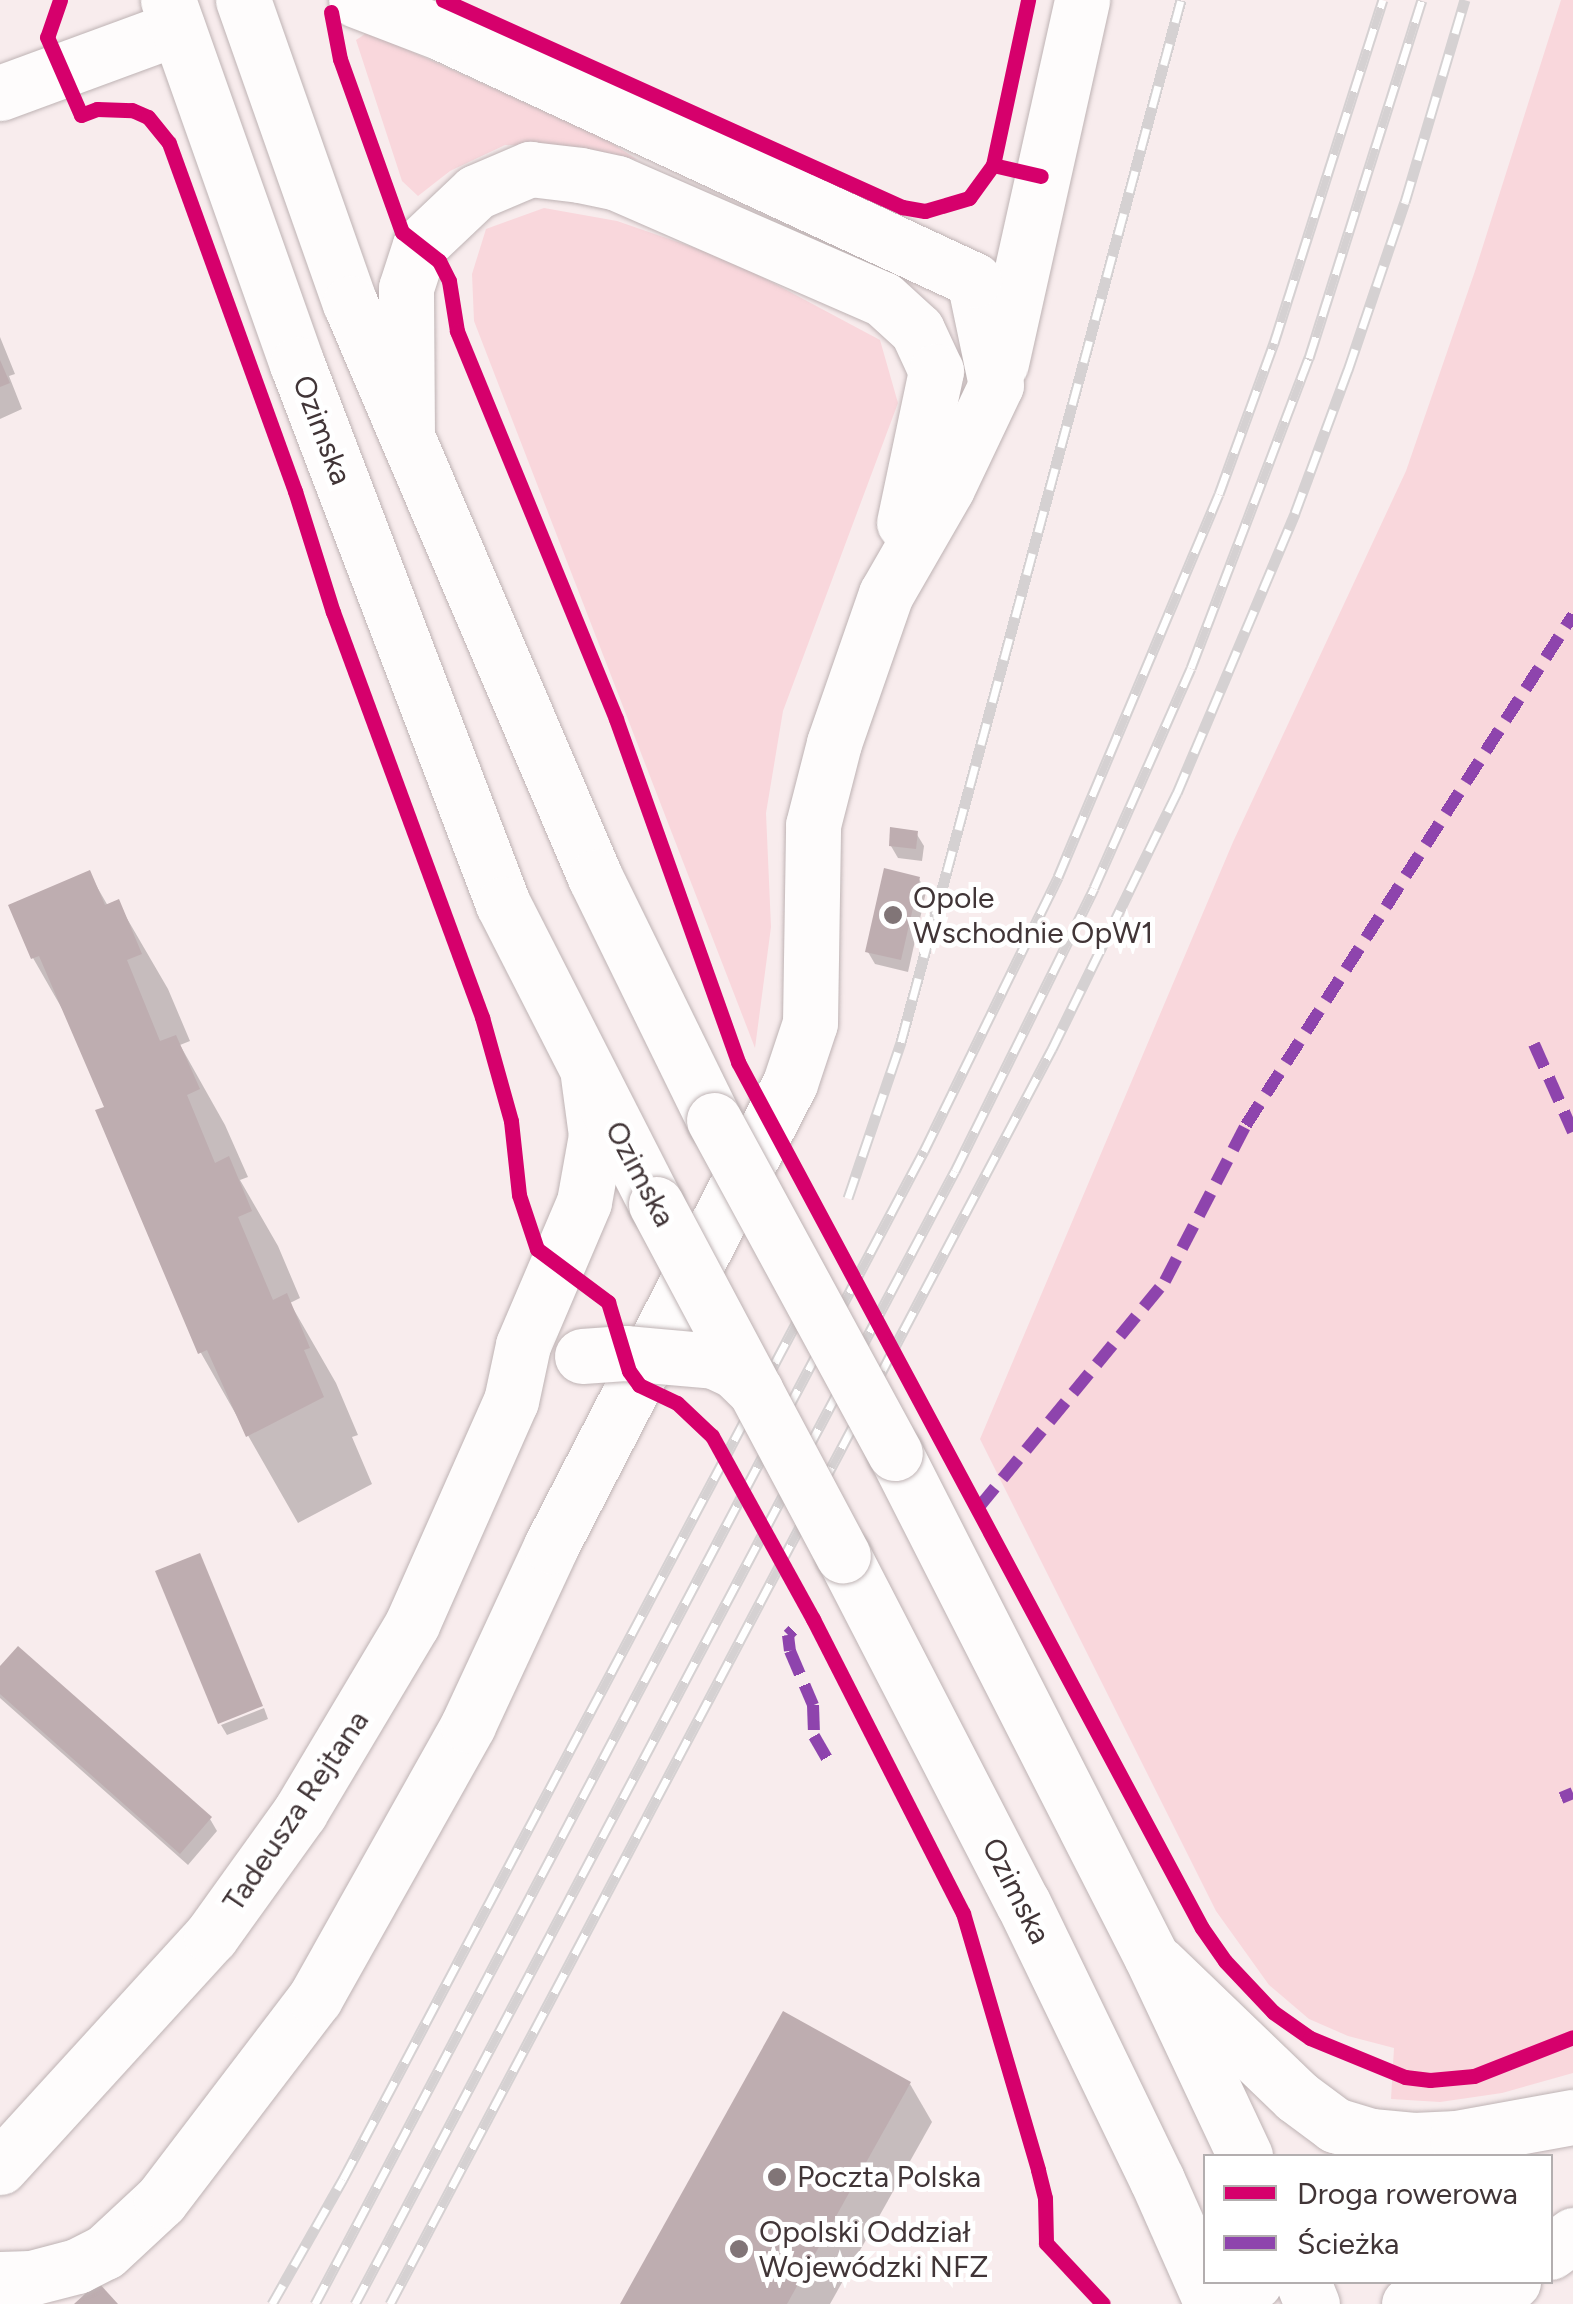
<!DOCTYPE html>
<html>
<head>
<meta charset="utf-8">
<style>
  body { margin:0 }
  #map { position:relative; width:1573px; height:2304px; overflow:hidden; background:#f8eced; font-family:Figtree,sans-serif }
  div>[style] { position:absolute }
  .green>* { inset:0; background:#f9d7dc }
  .shadow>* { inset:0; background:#0003 }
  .building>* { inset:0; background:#beadb0 }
  .roads { filter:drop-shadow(0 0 2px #beb3b4) drop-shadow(0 0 2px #beb3b4) }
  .minor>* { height:55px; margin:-27.5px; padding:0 27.5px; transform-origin:27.5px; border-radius:27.5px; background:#fefcfc }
  .major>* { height:55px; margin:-27.5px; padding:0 27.5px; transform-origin:27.5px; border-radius:27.5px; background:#fefcfc }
  .rail>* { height:11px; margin-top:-5.5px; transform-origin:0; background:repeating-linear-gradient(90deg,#fff 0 22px,#d5d1d2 0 44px); box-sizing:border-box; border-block:2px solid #d5d1d2 }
  .bridges { filter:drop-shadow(0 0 2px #beb3b4) drop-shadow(0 0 2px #beb3b4) }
  .minor-bridge>* { height:55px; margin:-27.5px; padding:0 27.5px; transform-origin:27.5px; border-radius:27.5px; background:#fefcfc }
  .major-bridge>* { height:55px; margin:-27.5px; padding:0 27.5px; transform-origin:27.5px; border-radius:27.5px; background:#fefcfc }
  .quiet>* { height:12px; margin-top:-6px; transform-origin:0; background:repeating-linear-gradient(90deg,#8e44ad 0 25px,transparent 0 37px) }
  .cycleway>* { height:15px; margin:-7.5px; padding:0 7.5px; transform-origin:7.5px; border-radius:7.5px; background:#d6006c }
  .dots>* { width:28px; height:28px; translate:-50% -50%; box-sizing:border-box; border:5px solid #fff; border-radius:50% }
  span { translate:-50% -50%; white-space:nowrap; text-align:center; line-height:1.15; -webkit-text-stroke:10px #fff; paint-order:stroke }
  .street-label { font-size:30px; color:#413537 }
  .poi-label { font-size:30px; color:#413537 }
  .left { translate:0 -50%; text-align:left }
  .legend { position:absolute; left:1203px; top:2154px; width:350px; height:130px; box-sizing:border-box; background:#fff; border:2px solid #b3aeaf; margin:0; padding:12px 18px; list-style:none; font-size:30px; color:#413537 }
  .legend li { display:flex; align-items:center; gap:20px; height:50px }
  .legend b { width:50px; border:2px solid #b3aeaf }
</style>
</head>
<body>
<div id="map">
  <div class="green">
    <i style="clip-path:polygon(1561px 0,1573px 0,1573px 2073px,1502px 2093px,1440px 2102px,1391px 2099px,1394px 2048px,1348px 2036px,1309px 2019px,1269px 1985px,1216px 1911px,980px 1439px,1233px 842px,1406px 471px,1475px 271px)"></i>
    <i style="clip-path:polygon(368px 32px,605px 139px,638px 160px,579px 147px,505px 145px,450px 171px,418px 196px,402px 181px,356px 40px)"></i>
    <i style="clip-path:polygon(544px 208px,617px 221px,730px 260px,880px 340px,898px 403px,783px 711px,766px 813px,771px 927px,755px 1048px,474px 321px,472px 274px,486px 229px)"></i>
  </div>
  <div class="shadow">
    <i style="clip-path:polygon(0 337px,15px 374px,9px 376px,22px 409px,0 419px)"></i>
    <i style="clip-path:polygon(916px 833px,924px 846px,922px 861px,898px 858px,891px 846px)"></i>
    <i style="clip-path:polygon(89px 873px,108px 906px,118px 903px,168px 989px,190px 1041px,180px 1045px,225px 1125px,248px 1177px,240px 1180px,278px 1246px,300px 1298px,290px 1303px,336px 1383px,358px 1435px,352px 1437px,372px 1484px,298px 1523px,201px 1353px,107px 1108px,72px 1026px,33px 958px)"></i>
    <i style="clip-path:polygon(919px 879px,926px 892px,908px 972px,875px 964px,868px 952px)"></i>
    <i style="clip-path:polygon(0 1670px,210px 1819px,217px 1831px,188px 1865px,0 1698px)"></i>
    <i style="clip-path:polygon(264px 1708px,268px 1719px,227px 1735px,221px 1725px)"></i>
    <i style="clip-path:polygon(910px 2084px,932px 2122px,830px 2304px,622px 2304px)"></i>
  </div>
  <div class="building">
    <i style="clip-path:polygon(0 360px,10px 383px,0 387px)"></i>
    <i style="clip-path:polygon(890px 827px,918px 831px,916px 849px,889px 846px)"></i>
    <i style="clip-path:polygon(884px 868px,920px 877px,901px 960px,865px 952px)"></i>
    <i style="clip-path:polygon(90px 870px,105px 905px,119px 899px,142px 954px,127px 960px,160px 1041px,176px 1035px,200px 1089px,187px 1095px,215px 1163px,229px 1156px,252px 1211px,238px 1217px,273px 1300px,287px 1293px,310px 1348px,304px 1350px,324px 1397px,246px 1437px,207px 1350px,198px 1354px,95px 1110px,104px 1107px,39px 956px,31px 959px,8px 905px)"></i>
    <i style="clip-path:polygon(200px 1553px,263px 1706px,218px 1724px,155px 1571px)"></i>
    <i style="clip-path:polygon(18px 1646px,212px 1817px,180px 1854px,0 1694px,0 1666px)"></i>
    <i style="clip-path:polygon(783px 2011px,911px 2082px,787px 2304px,620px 2304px)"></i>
    <i style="clip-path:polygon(98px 2282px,118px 2304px,74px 2304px)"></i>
  </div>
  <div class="roads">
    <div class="minor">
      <i style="left:0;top:93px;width:189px;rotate:-20.2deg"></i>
      <i style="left:1001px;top:363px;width:372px;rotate:-77.4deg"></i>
      <i style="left:407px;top:436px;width:148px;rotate:-90.4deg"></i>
      <i style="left:406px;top:288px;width:45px;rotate:-72deg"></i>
      <i style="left:420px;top:245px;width:77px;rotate:-43.4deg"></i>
      <i style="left:476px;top:192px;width:59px;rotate:-23.1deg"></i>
      <i style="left:530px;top:169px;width:50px;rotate:6.8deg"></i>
      <i style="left:580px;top:175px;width:38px;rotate:12deg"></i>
      <i style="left:617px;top:183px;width:290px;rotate:23.6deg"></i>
      <i style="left:883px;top:299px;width:46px;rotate:42.4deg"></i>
      <i style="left:917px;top:330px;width:45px;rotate:65.1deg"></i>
      <i style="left:936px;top:371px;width:155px;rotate:101.9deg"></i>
      <i style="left:1158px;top:1963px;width:192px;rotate:43.9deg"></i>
      <i style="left:1296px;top:2096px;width:49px;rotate:36.6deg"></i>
      <i style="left:1335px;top:2125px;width:38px;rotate:17deg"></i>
      <i style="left:1371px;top:2136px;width:43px;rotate:5.3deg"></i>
      <i style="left:1414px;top:2140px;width:43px;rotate:-2.7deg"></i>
      <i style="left:1457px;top:2138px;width:118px;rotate:-10.3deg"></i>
      <i style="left:0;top:2167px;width:313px;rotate:-47.6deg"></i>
      <i style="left:211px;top:1936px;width:153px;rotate:-54.3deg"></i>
      <i style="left:300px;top:1812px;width:219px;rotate:-59.2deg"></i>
      <i style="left:412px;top:1624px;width:244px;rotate:-66.1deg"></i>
      <i style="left:511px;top:1401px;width:57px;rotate:-77.9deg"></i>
      <i style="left:523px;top:1345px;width:155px;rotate:-66.9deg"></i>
      <i style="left:584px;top:1202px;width:68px;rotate:-79.8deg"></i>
      <i style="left:596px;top:1135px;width:60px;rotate:-97.7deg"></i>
      <i style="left:1550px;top:2252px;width:29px;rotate:-36deg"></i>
      <i style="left:0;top:2279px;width:31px;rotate:-2deg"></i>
      <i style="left:31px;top:2278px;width:48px;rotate:-14.6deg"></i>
      <i style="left:77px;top:2266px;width:31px;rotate:-27deg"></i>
      <i style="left:105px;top:2252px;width:76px;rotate:-42.9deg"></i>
      <i style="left:161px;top:2200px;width:254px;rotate:-52.7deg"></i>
      <i style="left:315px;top:1998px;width:313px;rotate:-60.7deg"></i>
      <i style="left:468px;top:1725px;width:197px;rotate:-65.1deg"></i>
      <i style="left:551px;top:1546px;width:521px;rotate:-62.7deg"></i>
      <i style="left:790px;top:1083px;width:63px;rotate:-71.6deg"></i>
      <i style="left:810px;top:1023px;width:198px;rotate:-89.1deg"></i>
      <i style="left:813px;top:825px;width:85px;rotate:-75.6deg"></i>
      <i style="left:834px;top:743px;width:158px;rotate:-70.8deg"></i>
      <i style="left:886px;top:594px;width:122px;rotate:-60.1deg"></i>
      <i style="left:947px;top:488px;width:114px;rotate:-64.6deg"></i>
      <i style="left:996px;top:385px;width:107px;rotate:-101.8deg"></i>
      <i style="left:974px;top:280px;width:587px;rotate:-155.1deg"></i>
      <i style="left:442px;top:33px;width:92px;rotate:-159deg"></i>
      <i style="left:1210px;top:2300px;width:48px;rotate:-21.8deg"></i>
      <i style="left:1409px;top:2304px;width:49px;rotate:-26.6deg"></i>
      <i style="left:1489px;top:2304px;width:33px;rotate:-43deg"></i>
    </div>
    <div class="major">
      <i style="left:168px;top:0;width:386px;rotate:70.5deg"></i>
      <i style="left:297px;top:364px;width:578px;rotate:69.12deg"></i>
      <i style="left:503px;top:904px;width:337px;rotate:63deg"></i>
      <i style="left:243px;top:0;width:321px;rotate:70.6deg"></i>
      <i style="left:350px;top:303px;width:624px;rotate:66.89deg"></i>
      <i style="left:595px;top:877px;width:271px;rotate:63.9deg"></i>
      <i style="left:895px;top:1453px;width:564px;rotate:63.03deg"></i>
      <i style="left:1151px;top:1956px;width:221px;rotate:64.8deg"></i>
      <i style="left:843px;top:1555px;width:392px;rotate:62.7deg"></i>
      <i style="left:1023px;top:1903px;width:308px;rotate:64.2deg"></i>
      <i style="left:1157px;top:2180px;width:136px;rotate:66.1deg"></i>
      <i style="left:1303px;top:2282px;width:24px;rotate:68deg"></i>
    </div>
  </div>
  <div class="rail">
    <i style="left:848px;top:1198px;width:165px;rotate:-71.2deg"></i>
    <i style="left:901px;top:1042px;width:1079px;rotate:-74.96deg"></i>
    <i style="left:272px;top:2304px;width:144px;rotate:-60.4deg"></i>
    <i style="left:343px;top:2179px;width:981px;rotate:-62.1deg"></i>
    <i style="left:315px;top:2304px;width:1304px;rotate:-62.16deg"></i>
    <i style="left:924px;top:1151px;width:305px;rotate:-63.9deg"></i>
    <i style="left:1058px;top:877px;width:415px;rotate:-67.2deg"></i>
    <i style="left:1219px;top:494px;width:161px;rotate:-70deg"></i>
    <i style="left:1274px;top:343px;width:360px;rotate:-72.4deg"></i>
    <i style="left:355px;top:2304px;width:1282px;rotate:-62.1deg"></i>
    <i style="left:955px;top:1171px;width:315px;rotate:-63.8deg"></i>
    <i style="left:1094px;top:888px;width:240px;rotate:-66.2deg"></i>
    <i style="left:1191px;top:668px;width:332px;rotate:-69.2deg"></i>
    <i style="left:1309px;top:358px;width:375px;rotate:-72.5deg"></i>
    <i style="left:390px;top:2304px;width:1419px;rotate:-62.19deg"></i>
    <i style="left:1052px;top:1049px;width:285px;rotate:-64deg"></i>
    <i style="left:1177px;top:793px;width:304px;rotate:-67.1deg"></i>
    <i style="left:1295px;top:513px;width:153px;rotate:-69.7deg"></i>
    <i style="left:1348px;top:370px;width:177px;rotate:-71.3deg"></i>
    <i style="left:1405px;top:202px;width:211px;rotate:-73.5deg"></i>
  </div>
  <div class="bridges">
    <div class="minor-bridge">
      <i style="left:582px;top:1356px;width:43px;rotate:-4deg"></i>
      <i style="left:625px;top:1353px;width:89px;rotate:5.1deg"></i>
      <i style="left:714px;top:1361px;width:23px;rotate:25deg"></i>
      <i style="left:735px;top:1371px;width:29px;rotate:44deg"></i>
    </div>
    <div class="major-bridge">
      <i style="left:714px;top:1120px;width:379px;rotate:61.5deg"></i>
      <i style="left:656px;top:1204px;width:398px;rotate:62deg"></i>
    </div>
  </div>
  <div class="quiet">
    <i style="left:1534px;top:1044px;width:96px;rotate:66.1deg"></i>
    <i style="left:979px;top:1507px;width:293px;rotate:-50.5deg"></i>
    <i style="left:1165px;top:1281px;width:176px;rotate:-62.6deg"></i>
    <i style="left:1246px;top:1125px;width:606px;rotate:-57.33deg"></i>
    <i style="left:793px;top:1630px;width:7px;rotate:135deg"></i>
    <i style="left:788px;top:1635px;width:16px;rotate:83deg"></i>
    <i style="left:790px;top:1651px;width:59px;rotate:66.9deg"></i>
    <i style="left:813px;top:1705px;width:31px;rotate:88deg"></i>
    <i style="left:814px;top:1736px;width:32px;rotate:60deg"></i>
    <i style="left:1561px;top:1798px;width:13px;rotate:-23deg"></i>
  </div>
  <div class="cycleway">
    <i style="left:60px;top:0;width:39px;rotate:109deg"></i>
    <i style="left:47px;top:37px;width:85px;rotate:66.4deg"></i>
    <i style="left:81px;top:115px;width:17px;rotate:-21deg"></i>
    <i style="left:97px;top:109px;width:35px;rotate:2deg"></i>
    <i style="left:132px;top:110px;width:17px;rotate:24deg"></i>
    <i style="left:148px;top:117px;width:33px;rotate:51deg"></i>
    <i style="left:169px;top:143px;width:370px;rotate:70.1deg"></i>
    <i style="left:295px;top:491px;width:127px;rotate:72.6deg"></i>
    <i style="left:333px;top:612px;width:432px;rotate:69.8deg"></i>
    <i style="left:482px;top:1017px;width:108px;rotate:74.4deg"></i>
    <i style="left:511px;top:1121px;width:74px;rotate:83.8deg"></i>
    <i style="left:519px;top:1195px;width:57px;rotate:71.6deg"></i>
    <i style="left:537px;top:1249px;width:89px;rotate:36.7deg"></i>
    <i style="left:608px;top:1302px;width:72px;rotate:73.1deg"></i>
    <i style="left:629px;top:1371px;width:17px;rotate:54deg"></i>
    <i style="left:639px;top:1385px;width:42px;rotate:25.3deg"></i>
    <i style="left:677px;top:1403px;width:48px;rotate:43.3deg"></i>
    <i style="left:712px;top:1436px;width:209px;rotate:61.1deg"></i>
    <i style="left:813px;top:1619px;width:330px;rotate:63deg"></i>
    <i style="left:963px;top:1913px;width:268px;rotate:73.7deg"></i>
    <i style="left:1038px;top:2170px;width:29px;rotate:76deg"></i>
    <i style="left:1045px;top:2198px;width:45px;rotate:88.7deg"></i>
    <i style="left:1046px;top:2243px;width:83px;rotate:46.9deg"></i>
    <i style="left:443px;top:0;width:504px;rotate:24.27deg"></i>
    <i style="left:902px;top:207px;width:23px;rotate:10deg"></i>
    <i style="left:925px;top:211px;width:46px;rotate:-16.5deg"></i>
    <i style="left:969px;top:198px;width:41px;rotate:-54deg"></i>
    <i style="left:993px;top:165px;width:49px;rotate:12.9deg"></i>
    <i style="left:331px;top:12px;width:48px;rotate:79.2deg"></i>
    <i style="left:340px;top:59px;width:184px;rotate:70.3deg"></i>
    <i style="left:402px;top:232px;width:47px;rotate:38.1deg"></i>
    <i style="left:439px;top:261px;width:22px;rotate:63deg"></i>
    <i style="left:449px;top:281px;width:51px;rotate:80.9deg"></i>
    <i style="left:457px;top:331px;width:419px;rotate:67.7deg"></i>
    <i style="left:616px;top:719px;width:364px;rotate:70.4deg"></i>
    <i style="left:738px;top:1062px;width:982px;rotate:61.82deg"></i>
    <i style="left:1202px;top:1928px;width:40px;rotate:55.1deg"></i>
    <i style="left:1225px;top:1961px;width:70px;rotate:46.7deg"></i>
    <i style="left:1273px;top:2012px;width:45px;rotate:35.1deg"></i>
    <i style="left:1310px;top:2038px;width:103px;rotate:22.3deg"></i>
    <i style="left:1405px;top:2077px;width:25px;rotate:7deg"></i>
    <i style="left:1430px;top:2080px;width:44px;rotate:-5.2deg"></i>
    <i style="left:1474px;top:2076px;width:106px;rotate:-21.5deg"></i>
    <i style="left:993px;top:165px;width:169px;rotate:-78deg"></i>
  </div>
  <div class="dots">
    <i style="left:893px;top:915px;background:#817577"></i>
    <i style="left:777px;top:2177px;background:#817577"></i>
    <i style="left:739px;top:2249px;background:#817577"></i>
  </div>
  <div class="street-label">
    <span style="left:322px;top:430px;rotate:69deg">Ozimska</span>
    <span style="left:640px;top:1174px;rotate:62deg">Ozimska</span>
    <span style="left:296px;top:1811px;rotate:-56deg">Tadeusza Rejtana</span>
    <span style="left:1016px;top:1891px;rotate:63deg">Ozimska</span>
  </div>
  <div class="poi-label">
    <span class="left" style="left:913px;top:915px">Opole<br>Wschodnie OpW1</span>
    <span class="left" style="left:797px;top:2177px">Poczta Polska</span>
    <span class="left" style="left:759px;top:2249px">Opolski Oddział<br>Wojewódzki NFZ</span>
  </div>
  <ul class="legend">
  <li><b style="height:12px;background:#d6006c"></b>Droga rowerowa</li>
  <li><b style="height:12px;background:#8e44ad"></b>Ścieżka</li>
  </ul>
</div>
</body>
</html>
